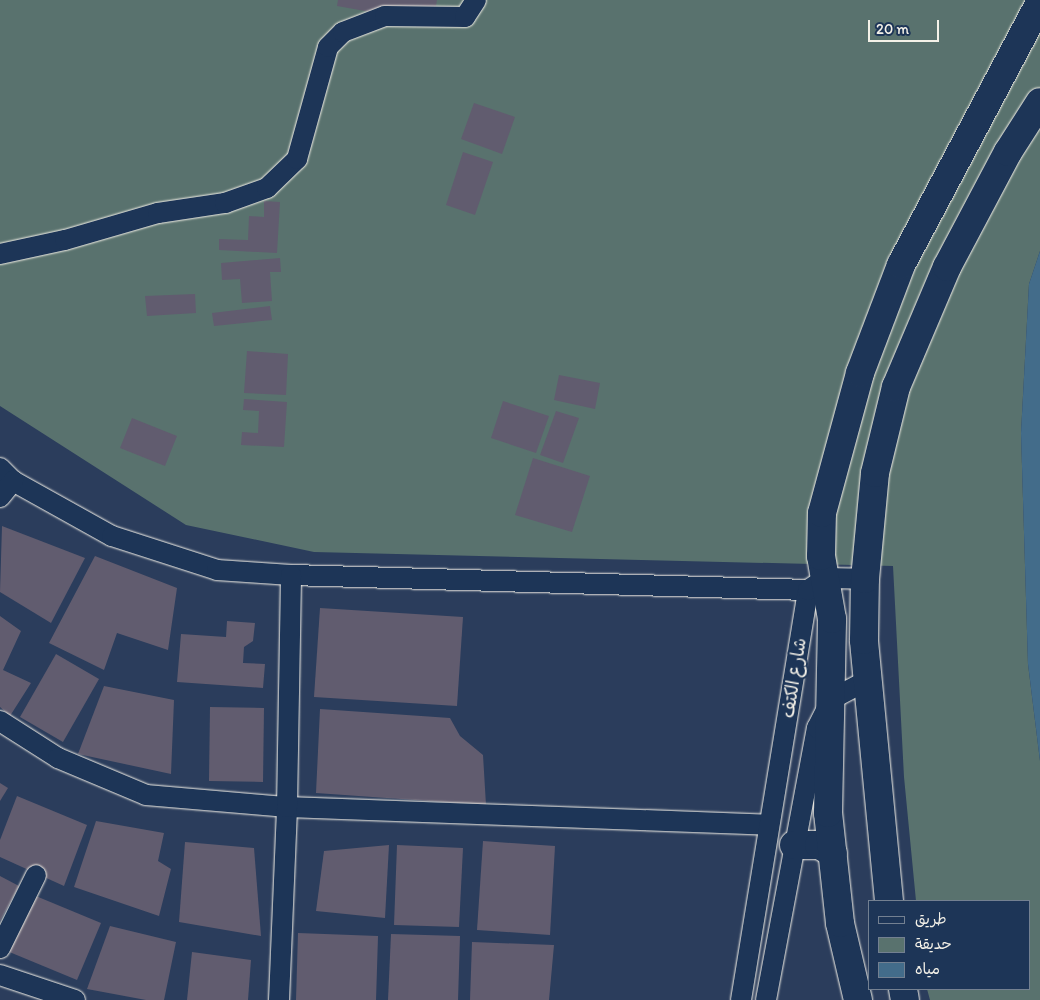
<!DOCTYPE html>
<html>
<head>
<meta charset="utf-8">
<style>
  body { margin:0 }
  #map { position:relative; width:1040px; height:1000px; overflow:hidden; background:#2b3d5c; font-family:Itim,"Playpen Sans Arabic",sans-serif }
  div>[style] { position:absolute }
  .green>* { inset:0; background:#59726e }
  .water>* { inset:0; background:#436c8a }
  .building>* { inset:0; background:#615c6f }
  .roads { filter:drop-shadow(0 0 1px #f4f1e8) drop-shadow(0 0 1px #f4f1e8) }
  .street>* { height:20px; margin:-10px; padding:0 10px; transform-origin:10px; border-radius:10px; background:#1d3557 }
  .secondary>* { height:28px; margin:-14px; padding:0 14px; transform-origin:14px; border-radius:14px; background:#1d3557 }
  span { translate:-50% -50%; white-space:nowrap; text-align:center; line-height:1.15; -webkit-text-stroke:4px #1d3557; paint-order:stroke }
  .street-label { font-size:18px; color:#f4f1e8 }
  .legend { position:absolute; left:868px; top:900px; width:162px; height:90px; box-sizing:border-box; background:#1d3557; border:1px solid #738091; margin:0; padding:6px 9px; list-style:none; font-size:15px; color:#f4f1e8 }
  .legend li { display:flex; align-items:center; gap:10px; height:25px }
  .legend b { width:25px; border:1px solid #738091 }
  .scale { position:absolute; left:868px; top:20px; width:71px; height:22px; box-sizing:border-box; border:2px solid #f4f1e8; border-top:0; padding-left:6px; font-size:15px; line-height:18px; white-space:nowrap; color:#f4f1e8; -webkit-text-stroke:4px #1d3557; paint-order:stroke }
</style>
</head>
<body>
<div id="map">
  <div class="green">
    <i style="clip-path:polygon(0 0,1040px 0,1040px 251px,1029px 284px,1021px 433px,1028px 664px,1040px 761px,1040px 1000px,930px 1000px,927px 989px,1029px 989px,1029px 901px,916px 901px,904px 777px,893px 566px,314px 552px,186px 525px,0 406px)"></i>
  </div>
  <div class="water">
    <i style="clip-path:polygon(1040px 251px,1040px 761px,1028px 664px,1021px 433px,1029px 284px)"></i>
  </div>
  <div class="building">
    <i style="clip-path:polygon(338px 0,437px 0,433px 23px,337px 6px)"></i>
    <i style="clip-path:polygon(474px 103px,515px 117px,502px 154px,461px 139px)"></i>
    <i style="clip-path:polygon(463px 152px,493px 162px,475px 215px,446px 205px)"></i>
    <i style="clip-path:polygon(264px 201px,280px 202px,277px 253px,219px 250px,219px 239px,248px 240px,249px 216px,264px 217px)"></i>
    <i style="clip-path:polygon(280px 258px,281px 272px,270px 272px,272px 301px,242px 303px,240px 279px,222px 280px,221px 263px)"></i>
    <i style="clip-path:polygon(195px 294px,196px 313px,147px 316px,145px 296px)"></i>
    <i style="clip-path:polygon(270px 306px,272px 320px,214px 326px,212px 313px)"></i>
    <i style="clip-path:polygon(247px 351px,288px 354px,286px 395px,244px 393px)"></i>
    <i style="clip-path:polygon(559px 375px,600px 383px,595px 409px,554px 400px)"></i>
    <i style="clip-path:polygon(244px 399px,287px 402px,284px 447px,241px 445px,242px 432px,258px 433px,259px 411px,243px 410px)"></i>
    <i style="clip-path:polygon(503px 401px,549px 416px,536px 453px,491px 438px)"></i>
    <i style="clip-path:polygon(556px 411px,579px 418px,563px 463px,540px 455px)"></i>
    <i style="clip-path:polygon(132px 418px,177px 436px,165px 466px,120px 448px)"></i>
    <i style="clip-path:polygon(533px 458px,590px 476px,572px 532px,515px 515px)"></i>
    <i style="clip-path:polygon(2px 526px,85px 558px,51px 623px,0 592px)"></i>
    <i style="clip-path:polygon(95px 556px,177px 588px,168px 650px,117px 633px,104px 670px,49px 643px)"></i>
    <i style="clip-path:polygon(320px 608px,463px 617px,457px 706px,314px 697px)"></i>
    <i style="clip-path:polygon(0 616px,21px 631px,3px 670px,31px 683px,10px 716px,0 707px)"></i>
    <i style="clip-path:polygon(227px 621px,255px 623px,253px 641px,244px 647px,243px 663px,265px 664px,263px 688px,177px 682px,181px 634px,226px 637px)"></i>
    <i style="clip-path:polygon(56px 654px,99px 679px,63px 742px,20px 717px)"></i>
    <i style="clip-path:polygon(104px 686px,174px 700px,171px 774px,78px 754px)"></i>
    <i style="clip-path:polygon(210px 707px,264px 708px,263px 782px,209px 781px)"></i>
    <i style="clip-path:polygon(320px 709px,450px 718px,460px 736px,483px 755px,486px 805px,316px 793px)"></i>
    <i style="clip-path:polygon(0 783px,8px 788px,0 801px)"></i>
    <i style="clip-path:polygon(17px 796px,87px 825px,64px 886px,0 857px,0 840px)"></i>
    <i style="clip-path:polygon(96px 821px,164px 833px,158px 861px,171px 869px,159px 916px,74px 887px)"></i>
    <i style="clip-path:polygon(483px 841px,555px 846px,550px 935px,477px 930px)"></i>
    <i style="clip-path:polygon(185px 842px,254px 848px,261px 936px,179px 922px)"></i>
    <i style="clip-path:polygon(389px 845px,385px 918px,316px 911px,324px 851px)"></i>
    <i style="clip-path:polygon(397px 845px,463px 848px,459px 927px,394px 925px)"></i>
    <i style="clip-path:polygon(0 876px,19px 886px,0 921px)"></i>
    <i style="clip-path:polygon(31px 894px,101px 923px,77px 980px,7px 951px)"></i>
    <i style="clip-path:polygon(110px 926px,176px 942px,164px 1000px,146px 1000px,87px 989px)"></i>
    <i style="clip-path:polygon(298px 933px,378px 936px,376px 1000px,296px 1000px)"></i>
    <i style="clip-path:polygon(391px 934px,460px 936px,458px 1000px,388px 1000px)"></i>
    <i style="clip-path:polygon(472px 942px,554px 945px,549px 1000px,470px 1000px)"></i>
    <i style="clip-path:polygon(192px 952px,251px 960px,248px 1000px,187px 1000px)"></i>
  </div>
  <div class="roads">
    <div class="street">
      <i style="left:0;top:254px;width:66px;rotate:-12.2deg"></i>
      <i style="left:65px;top:240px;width:97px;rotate:-16.2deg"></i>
      <i style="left:158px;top:213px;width:68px;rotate:-8.5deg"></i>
      <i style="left:225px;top:203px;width:45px;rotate:-19.7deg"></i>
      <i style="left:267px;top:188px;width:42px;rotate:-44deg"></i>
      <i style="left:297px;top:159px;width:116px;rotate:-74.5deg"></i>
      <i style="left:328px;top:47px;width:21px;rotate:-45deg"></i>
      <i style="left:343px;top:32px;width:45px;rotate:-20.9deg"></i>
      <i style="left:385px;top:16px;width:80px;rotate:0.7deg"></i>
      <i style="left:465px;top:17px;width:20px;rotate:-57deg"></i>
      <i style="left:0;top:468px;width:18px;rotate:45deg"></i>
      <i style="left:13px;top:481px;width:113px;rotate:29.1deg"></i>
      <i style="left:112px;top:536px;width:110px;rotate:17.9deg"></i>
      <i style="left:217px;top:570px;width:74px;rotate:3.9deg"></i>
      <i style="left:291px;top:575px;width:517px;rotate:1.66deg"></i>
      <i style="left:0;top:497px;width:21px;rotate:-51deg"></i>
      <i style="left:0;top:721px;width:69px;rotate:32.5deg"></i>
      <i style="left:58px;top:758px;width:95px;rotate:22.8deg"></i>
      <i style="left:146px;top:795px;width:142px;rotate:4.9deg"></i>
      <i style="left:287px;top:807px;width:482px;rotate:2.1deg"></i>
      <i style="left:0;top:948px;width:81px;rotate:-63.7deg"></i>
      <i style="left:0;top:975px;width:79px;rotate:18.4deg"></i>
      <i style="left:279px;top:1000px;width:193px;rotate:-87.6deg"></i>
      <i style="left:287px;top:807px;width:232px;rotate:-89deg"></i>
      <i style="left:741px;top:1000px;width:415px;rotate:-80.7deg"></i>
      <i style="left:808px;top:590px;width:22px;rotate:-34deg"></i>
      <i style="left:826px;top:578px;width:39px;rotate:1deg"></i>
      <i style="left:766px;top:1000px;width:277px;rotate:-79.4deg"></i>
      <i style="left:817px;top:728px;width:33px;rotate:-63deg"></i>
      <i style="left:832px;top:699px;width:40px;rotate:-28deg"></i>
    </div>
    <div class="secondary">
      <i style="left:794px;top:845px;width:25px"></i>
      <i style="left:819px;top:845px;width:16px;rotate:30deg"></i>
      <i style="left:889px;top:901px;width:262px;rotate:-95.5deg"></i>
      <i style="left:864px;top:640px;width:61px;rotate:-89.1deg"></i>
      <i style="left:865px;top:579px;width:106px;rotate:-84.6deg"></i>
      <i style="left:875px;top:473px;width:89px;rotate:-76.3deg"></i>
      <i style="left:896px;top:387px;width:130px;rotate:-67deg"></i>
      <i style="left:947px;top:267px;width:130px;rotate:-62.1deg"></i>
      <i style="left:1008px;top:152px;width:59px;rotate:-57.4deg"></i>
      <i style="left:903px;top:989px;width:11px;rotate:80deg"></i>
      <i style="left:858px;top:1000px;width:79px;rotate:-103.2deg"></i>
      <i style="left:840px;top:923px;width:111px;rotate:-96.2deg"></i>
      <i style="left:828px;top:813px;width:194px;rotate:-88.8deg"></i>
      <i style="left:832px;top:619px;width:64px;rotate:-99.9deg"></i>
      <i style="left:821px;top:556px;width:43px;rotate:-88.7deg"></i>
      <i style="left:822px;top:513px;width:145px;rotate:-74.8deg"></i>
      <i style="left:860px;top:373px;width:116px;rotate:-69.2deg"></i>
      <i style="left:901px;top:265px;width:297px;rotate:-62.1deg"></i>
    </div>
  </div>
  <div class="street-label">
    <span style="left:794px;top:678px;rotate:-81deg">شارع الكتف</span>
  </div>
  <ul class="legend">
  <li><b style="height:6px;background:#1d3557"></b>طريق</li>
  <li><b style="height:14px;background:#59726e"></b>حديقة</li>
  <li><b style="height:14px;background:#436c8a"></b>مياه</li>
  </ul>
  <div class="scale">20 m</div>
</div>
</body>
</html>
